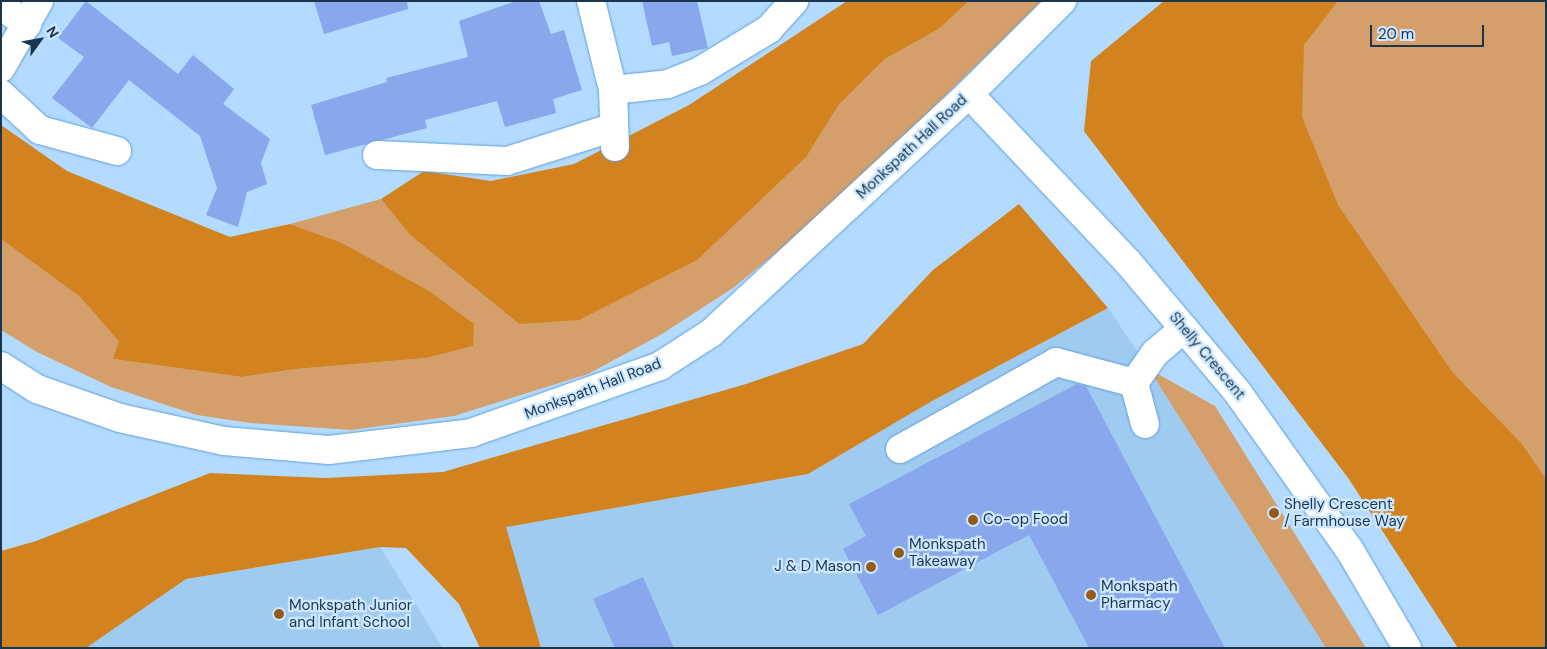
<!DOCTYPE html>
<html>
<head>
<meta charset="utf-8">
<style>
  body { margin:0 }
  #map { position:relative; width:1547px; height:649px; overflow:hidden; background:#b3dbff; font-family:"DM Sans",sans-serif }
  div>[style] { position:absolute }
  .built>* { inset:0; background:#a0cbf1 }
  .green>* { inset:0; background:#d49f6a }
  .forest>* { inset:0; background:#d2831f }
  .building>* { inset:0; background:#88a7ed }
  .roads { filter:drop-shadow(0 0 1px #5ea0d9) drop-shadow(0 0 1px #5ea0d9) }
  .minor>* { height:28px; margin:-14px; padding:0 14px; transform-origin:14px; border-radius:14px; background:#fff }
  .dots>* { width:14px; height:14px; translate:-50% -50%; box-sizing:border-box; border:2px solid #cce7ff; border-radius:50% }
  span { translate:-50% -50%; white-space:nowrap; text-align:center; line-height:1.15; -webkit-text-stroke:4.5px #cce7ff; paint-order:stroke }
  .street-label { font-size:15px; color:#1a364d }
  .poi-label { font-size:15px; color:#1a364d }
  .left { translate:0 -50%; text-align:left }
  .right { translate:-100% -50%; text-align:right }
  .frame { position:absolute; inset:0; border:2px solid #1a364d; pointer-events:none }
  .north { position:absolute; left:15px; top:15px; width:50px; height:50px; -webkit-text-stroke:4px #cce7ff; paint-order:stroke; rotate:58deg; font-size:14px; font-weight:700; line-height:20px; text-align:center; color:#1a364d }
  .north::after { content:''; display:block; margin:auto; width:18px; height:22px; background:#1a364d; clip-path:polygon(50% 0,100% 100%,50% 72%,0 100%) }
  .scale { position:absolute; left:1370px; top:25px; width:114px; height:22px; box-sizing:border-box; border:2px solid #1a364d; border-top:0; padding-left:6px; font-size:15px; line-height:18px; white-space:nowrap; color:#1a364d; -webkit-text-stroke:4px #cce7ff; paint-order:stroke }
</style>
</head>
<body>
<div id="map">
  <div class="built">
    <i style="clip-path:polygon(1108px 308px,1201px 445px,1326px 648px,541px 648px,505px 527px,808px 474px,932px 401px)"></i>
    <i style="clip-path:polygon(380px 547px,443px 648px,86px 648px,186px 579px)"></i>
  </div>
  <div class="green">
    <i style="clip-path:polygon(969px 1px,1042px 1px,825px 213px,733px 288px,662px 334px,588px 374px,454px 416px,351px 430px,250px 423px,197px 415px,111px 387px,37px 352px,1px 330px,1px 239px,80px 297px,120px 341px,113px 359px,242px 377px,296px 369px,427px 358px,473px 346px,340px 242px,290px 224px,381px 199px,410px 235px,519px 324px,807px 156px,838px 106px,885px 59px,939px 29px)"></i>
    <i style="clip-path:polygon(1168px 1px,1546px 1px,1546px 648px,1458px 648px,1349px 479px,1084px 131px)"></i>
    <i style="clip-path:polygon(1149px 369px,1215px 406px,1366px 648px,1326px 648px)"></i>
  </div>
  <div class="forest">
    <i style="clip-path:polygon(847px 1px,969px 1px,939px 29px,885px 59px,838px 106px,807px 156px,697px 260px,579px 320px,519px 324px,410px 235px,381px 199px,424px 171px,491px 181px,574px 164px,689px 105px)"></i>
    <i style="clip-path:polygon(1164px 1px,1338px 1px,1304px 45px,1302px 117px,1338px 205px,1453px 373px,1521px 443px,1546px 479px,1546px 648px,1458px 648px,1349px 479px,1084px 131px,1091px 61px)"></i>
    <i style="clip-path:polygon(1px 125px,67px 171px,230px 237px,290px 224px,340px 242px,429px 291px,474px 324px,473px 346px,427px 358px,296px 369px,242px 377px,113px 359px,119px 341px,80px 297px,1px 239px)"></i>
    <i style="clip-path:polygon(1019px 204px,1108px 308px,932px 401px,808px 474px,506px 527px,541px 648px,480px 648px,459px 604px,406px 548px,380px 547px,186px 579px,86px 648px,1px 648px,1px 551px,36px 541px,210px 473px,326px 478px,443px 472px,746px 384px,863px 344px,933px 270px)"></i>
  </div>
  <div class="building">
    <i style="clip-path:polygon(86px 1px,178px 74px,193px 55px,234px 89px,223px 104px,270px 139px,261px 163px,267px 184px,247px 192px,238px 227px,206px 215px,217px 188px,200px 136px,129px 80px,92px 128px,52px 98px,84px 57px,58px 38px)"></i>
    <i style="clip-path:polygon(314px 1px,407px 1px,408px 9px,324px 34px)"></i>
    <i style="clip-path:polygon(516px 1px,539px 1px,551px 34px,564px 30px,582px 90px,553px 99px,556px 113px,505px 127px,497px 101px,425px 120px,427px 128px,325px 155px,311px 105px,387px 82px,386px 78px,468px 57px,459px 21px)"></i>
    <i style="clip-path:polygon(642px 1px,697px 1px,708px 48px,672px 56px,669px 42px,652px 46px)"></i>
    <i style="clip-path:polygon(1077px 384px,1086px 386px,1225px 648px,1089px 648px,1029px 535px,878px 615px,843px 549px,866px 536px,849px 504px)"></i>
    <i style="clip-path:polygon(643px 577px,674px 648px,615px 648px,593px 599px)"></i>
  </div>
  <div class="roads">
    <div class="minor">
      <i style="left:591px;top:1px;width:92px;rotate:76.1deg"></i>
      <i style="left:613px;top:90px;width:57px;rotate:88deg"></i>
      <i style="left:1px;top:6px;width:32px;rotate:35deg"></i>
      <i style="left:1px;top:68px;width:77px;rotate:-60.4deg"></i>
      <i style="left:613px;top:90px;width:55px;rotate:-6.2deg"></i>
      <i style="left:668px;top:84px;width:35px;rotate:-22deg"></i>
      <i style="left:700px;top:71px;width:81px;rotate:-31.3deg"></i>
      <i style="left:769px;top:29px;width:38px;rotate:-48deg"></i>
      <i style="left:1px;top:94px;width:53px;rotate:42.7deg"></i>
      <i style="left:40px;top:130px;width:80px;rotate:15.3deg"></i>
      <i style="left:969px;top:94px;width:230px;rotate:46.6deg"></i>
      <i style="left:1127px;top:261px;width:172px;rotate:49.9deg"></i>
      <i style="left:1238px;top:393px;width:191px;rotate:54.6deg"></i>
      <i style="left:1349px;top:549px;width:115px;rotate:59.6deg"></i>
      <i style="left:377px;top:155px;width:130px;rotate:2.6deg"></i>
      <i style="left:507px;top:161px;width:112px;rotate:-17.6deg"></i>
      <i style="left:1px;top:366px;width:43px;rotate:32.6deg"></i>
      <i style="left:37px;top:389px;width:88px;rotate:19.3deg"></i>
      <i style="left:120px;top:418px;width:107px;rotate:12.5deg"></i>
      <i style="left:224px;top:441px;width:105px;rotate:4.9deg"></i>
      <i style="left:329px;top:450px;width:143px;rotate:-6.8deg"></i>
      <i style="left:471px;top:433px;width:201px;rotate:-19.5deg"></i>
      <i style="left:660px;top:366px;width:61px;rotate:-32.9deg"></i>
      <i style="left:711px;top:333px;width:352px;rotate:-42.8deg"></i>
      <i style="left:969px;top:94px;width:132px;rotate:-45deg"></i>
      <i style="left:1145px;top:424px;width:42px;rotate:-105deg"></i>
      <i style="left:1134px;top:383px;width:37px;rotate:-55deg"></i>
      <i style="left:1155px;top:353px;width:38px;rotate:-40deg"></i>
      <i style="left:900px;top:449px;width:179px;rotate:-29.1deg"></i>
      <i style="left:1056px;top:362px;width:81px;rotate:15.1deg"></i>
    </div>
  </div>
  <div class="dots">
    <i style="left:1274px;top:513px;background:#945c16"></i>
    <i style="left:973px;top:520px;background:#945c16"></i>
    <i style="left:899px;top:553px;background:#945c16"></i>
    <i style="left:871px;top:567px;background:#945c16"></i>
    <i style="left:1091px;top:595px;background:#945c16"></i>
    <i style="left:279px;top:614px;background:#945c16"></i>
  </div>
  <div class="street-label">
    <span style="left:912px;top:147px;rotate:-43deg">Monkspath Hall Road</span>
    <span style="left:1207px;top:356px;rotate:50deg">Shelly Crescent</span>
    <span style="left:593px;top:389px;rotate:-21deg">Monkspath Hall Road</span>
  </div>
  <div class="poi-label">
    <span class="left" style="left:1284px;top:513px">Shelly Crescent<br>/ Farmhouse Way</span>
    <span class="left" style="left:983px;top:520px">Co-op Food</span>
    <span class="left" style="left:909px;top:553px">Monkspath<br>Takeaway</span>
    <span class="right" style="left:861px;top:567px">J &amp; D Mason</span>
    <span class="left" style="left:1101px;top:595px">Monkspath<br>Pharmacy</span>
    <span class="left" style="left:289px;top:614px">Monkspath Junior<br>and Infant School</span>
  </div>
  <div class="frame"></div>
  <div class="north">N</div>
  <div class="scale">20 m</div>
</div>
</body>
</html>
